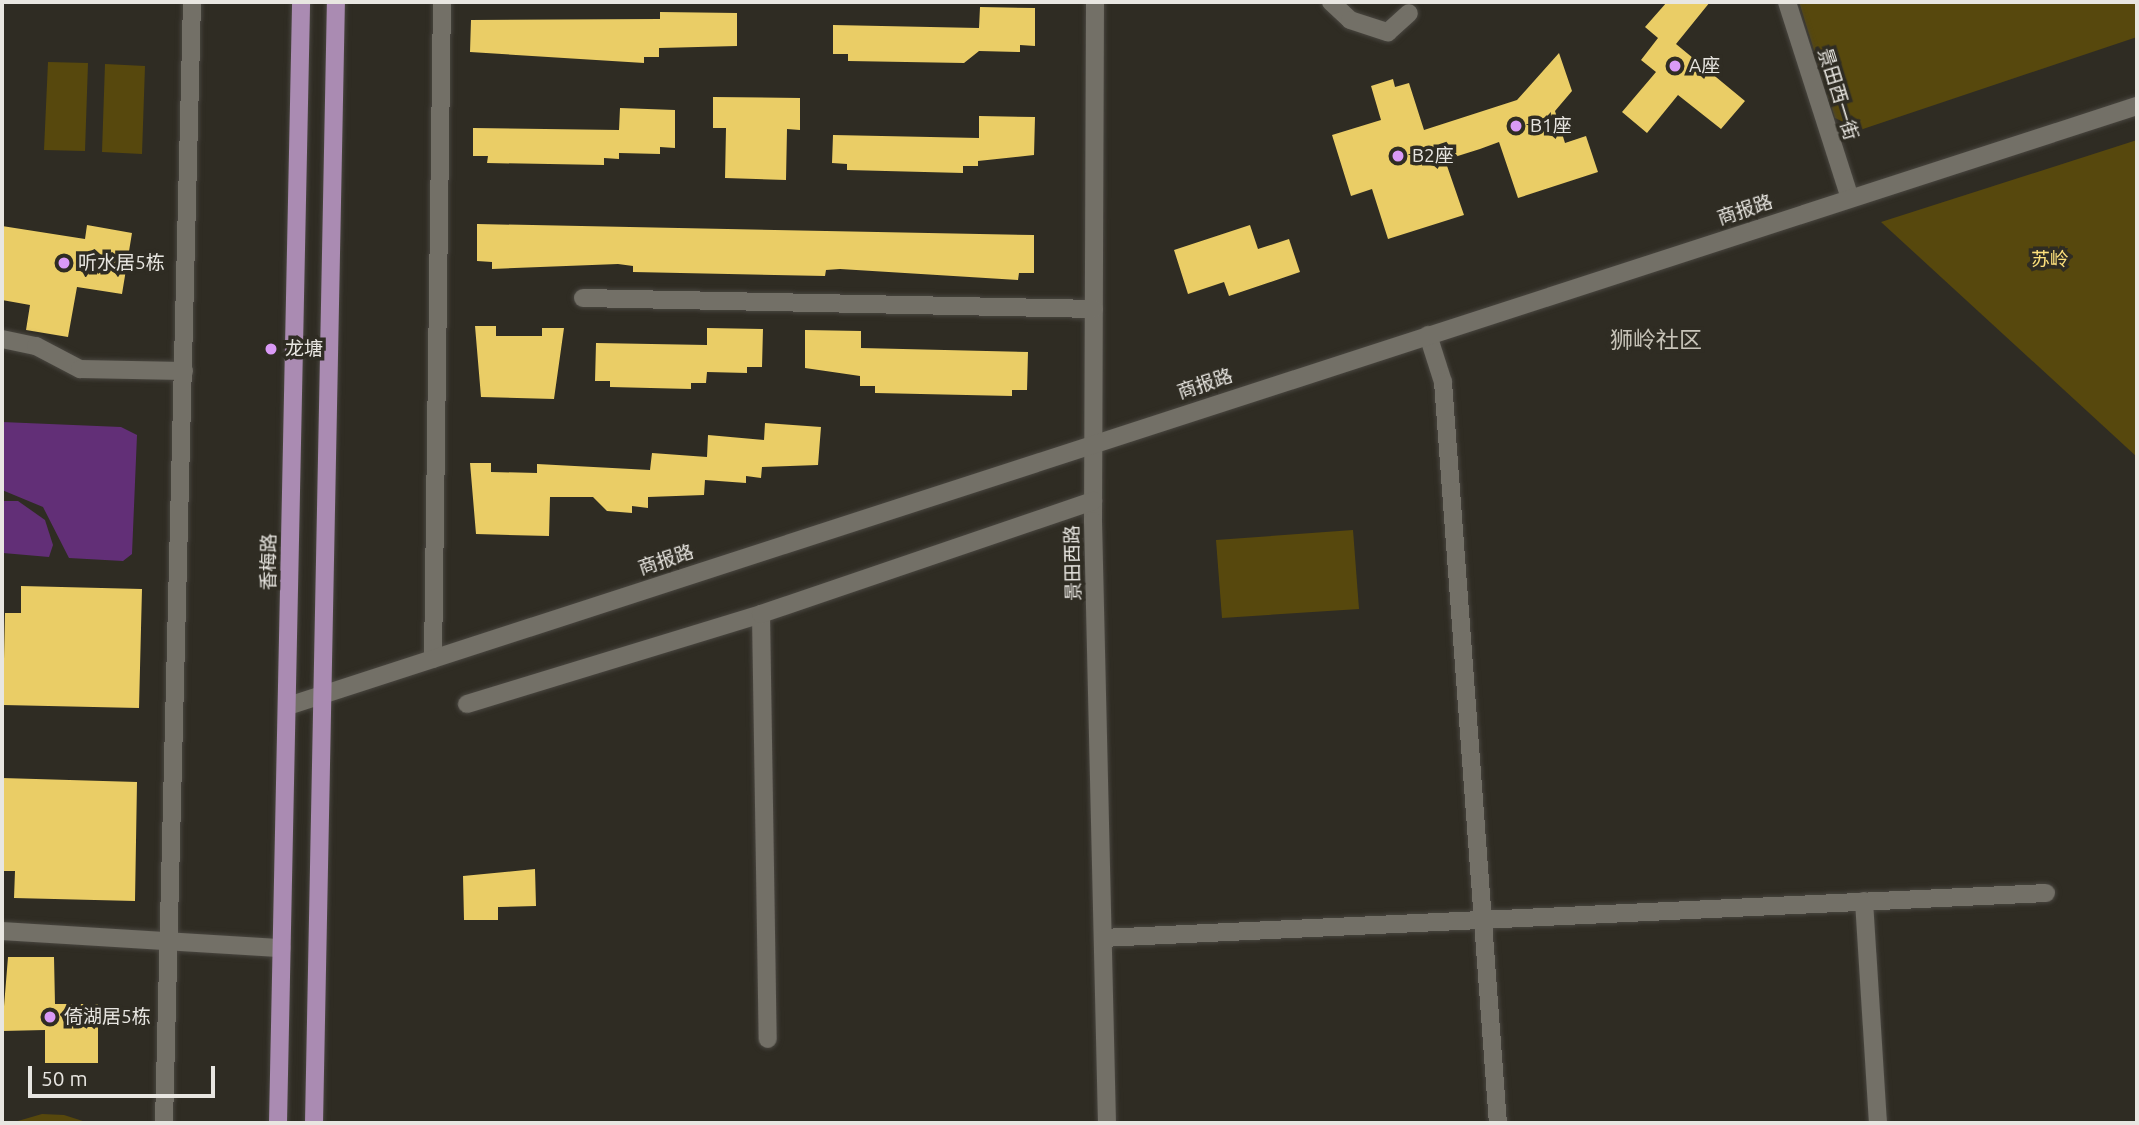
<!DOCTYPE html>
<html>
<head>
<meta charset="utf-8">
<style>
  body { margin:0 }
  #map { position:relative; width:2139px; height:1125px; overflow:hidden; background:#2f2c23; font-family:Ubuntu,"Noto Sans SC",sans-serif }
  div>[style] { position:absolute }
  .green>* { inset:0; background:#57480d }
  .water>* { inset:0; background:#622f77 }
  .building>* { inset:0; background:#eacd66 }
  .roads { filter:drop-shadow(0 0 2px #494640) drop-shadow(0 0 2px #494640) }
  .minor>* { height:18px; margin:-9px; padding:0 9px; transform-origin:9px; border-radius:9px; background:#737067 }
  .major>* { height:18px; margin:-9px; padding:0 9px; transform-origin:9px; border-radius:9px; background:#aa8bb2 }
  .dots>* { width:19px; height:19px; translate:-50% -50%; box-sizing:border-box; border:4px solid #2f2c23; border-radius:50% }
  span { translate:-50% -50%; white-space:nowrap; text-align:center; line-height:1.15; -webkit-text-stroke:7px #2f2c23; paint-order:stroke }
  .poi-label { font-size:19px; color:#e8e6e1 }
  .left { translate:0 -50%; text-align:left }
  .street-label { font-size:19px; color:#e8e6e1 }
  .park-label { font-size:19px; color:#fee17c }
  .quarter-label { font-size:23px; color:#c7c3b8 }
  .frame { position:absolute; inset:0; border:4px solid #e8e6e1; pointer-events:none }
  .scale { position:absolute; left:28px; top:1066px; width:187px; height:32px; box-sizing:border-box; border:4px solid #e8e6e1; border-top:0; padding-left:9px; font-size:21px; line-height:24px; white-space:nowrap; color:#e8e6e1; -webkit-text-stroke:5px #2f2c23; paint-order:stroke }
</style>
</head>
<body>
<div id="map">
  <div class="green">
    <i style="clip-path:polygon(1799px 2px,2137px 2px,2137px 37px,1860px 130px,1835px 118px)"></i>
    <i style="clip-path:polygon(48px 62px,88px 63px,85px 151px,44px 150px)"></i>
    <i style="clip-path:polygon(105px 64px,145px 66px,142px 154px,102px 152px)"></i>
    <i style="clip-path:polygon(2137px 140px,2137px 457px,1881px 222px)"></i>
    <i style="clip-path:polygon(1353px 530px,1359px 609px,1222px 618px,1216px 540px)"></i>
    <i style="clip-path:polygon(42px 1114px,64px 1115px,89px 1123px,11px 1123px)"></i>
  </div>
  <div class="water">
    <i style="clip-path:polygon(2px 422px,121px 427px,137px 435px,132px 554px,123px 561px,69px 558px,43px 507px,2px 490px)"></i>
    <i style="clip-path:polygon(2px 501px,18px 501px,45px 520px,53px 545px,49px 557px,3px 553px)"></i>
  </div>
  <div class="building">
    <i style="clip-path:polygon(1667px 2px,1710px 2px,1676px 44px,1745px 101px,1721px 129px,1678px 95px,1647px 133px,1622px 112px,1656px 72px,1641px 60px,1658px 38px,1645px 27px)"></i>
    <i style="clip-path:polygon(980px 7px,1035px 8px,1035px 46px,1020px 45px,1020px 52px,979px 51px,964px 63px,848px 61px,848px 54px,833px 54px,833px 25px,979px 28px)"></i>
    <i style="clip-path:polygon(660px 12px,737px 13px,737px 46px,659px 48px,659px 57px,644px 57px,644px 63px,470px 52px,471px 20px,660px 19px)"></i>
    <i style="clip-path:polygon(1559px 53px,1572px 91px,1555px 111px,1565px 143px,1586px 136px,1598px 172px,1518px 198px,1499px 142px,1480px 149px,1445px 160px,1464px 215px,1388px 239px,1372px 189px,1351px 196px,1332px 135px,1381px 120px,1371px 86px,1393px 79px,1395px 87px,1409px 83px,1424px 130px,1517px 100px)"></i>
    <i style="clip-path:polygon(713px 97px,800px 98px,800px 130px,787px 129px,786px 180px,725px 178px,726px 128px,713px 128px)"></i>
    <i style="clip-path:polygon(620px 108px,675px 110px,675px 148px,660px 147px,660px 154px,619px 153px,619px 159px,604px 158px,604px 165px,487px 163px,488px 156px,473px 156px,473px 128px,619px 130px)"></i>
    <i style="clip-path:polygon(979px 116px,1035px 117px,1034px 155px,978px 161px,978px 166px,963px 166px,963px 173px,847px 170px,847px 164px,832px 163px,833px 135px,979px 138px)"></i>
    <i style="clip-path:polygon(477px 224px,1034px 235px,1034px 273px,1019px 273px,1018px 280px,840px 269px,826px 270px,825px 276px,633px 272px,633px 266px,618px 264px,492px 269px,492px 262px,477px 261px)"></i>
    <i style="clip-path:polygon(87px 225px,132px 233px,122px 294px,77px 287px,68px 337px,26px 330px,30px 305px,2px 300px,2px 226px,85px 239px)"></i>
    <i style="clip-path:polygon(1250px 225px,1258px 249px,1289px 239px,1300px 272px,1229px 296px,1224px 282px,1188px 294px,1174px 250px)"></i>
    <i style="clip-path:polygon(475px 326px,496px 326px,496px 336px,542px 336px,542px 328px,564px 328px,554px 399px,481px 397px)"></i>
    <i style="clip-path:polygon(707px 328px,763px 329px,762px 367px,747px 367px,747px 373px,707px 372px,706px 383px,691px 383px,691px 389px,610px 387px,610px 381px,595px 381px,596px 343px,707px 345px)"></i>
    <i style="clip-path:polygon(805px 330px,861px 331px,861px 348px,1028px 352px,1027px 390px,1012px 390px,1012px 396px,875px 393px,875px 386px,860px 386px,860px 376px,805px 368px)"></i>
    <i style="clip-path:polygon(765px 423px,821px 427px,818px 465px,762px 467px,761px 478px,746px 476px,746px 483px,705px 480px,704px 495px,648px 497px,648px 508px,632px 506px,632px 513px,607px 511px,593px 497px,550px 497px,549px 536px,476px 534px,470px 463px,491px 463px,491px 472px,537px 473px,537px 464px,650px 470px,652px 453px,707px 457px,708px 435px,764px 440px)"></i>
    <i style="clip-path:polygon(21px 586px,142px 589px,139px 708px,3px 705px,5px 613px,21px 613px)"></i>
    <i style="clip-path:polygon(2px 778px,137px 782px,135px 901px,14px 898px,15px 871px,2px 871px)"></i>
    <i style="clip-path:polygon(535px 869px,536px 906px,498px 907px,498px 920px,464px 920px,463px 876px)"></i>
    <i style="clip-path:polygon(8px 957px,54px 957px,55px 1004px,98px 1004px,98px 1063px,45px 1063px,45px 1030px,2px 1031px)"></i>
  </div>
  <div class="roads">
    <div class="minor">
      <i style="left:1095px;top:2px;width:519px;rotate:90.22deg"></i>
      <i style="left:1093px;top:521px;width:602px;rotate:88.67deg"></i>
      <i style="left:1331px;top:2px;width:26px;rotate:43deg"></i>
      <i style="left:1350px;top:20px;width:40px;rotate:18deg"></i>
      <i style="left:1388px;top:32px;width:28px;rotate:-42deg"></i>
      <i style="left:1787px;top:2px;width:206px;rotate:72.2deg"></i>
      <i style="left:583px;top:298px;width:511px;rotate:1.23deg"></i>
      <i style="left:1428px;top:335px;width:49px;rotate:72.3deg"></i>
      <i style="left:1443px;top:382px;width:743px;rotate:85.76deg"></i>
      <i style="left:2px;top:339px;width:35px;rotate:12deg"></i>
      <i style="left:36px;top:346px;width:50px;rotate:27.6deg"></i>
      <i style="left:80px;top:369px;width:104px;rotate:1.1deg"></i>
      <i style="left:761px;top:614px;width:425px;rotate:89.1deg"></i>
      <i style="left:433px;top:659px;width:657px;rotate:-89.22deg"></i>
      <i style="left:467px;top:704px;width:307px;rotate:-17deg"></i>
      <i style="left:761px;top:614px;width:351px;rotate:-18.8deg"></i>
      <i style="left:288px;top:706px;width:1944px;rotate:-17.98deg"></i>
      <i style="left:1864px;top:901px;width:222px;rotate:86.4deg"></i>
      <i style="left:2px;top:931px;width:280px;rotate:3.5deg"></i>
      <i style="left:1103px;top:938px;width:944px;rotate:-2.73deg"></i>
      <i style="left:164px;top:1123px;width:1121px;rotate:-88.57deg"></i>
    </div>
    <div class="major">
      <i style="left:278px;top:1123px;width:1121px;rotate:-88.82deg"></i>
      <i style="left:314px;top:1123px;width:1121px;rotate:-88.88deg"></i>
    </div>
  </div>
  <div class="dots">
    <i style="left:1675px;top:66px;background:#da9af6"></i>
    <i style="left:1516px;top:126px;background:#da9af6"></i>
    <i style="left:1398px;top:156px;background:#da9af6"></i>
    <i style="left:64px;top:263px;background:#da9af6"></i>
    <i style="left:271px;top:349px;background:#da9af6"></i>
    <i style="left:50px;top:1017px;background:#da9af6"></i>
  </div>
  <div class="poi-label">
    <span class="left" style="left:1689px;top:66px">A座</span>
    <span class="left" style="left:1530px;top:126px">B1座</span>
    <span class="left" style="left:1412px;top:156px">B2座</span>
    <span class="left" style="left:78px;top:263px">听水居5栋</span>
    <span class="left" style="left:285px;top:349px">龙塘</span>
    <span class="left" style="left:64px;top:1017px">倚湖居5栋</span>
  </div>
  <div class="street-label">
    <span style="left:1838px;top:94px;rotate:73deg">景田西一街</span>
    <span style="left:1745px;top:210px;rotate:-18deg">商报路</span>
    <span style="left:1205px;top:384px;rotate:-18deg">商报路</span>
    <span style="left:666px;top:560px;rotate:-18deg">商报路</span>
    <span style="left:269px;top:562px;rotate:-89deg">香梅路</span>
    <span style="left:1073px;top:563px;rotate:-91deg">景田西路</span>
  </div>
  <div class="park-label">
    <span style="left:2050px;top:260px">苏岭</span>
  </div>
  <div class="quarter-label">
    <span style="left:1656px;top:340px">狮岭社区</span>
  </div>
  <div class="frame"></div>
  <div class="scale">50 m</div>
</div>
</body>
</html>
